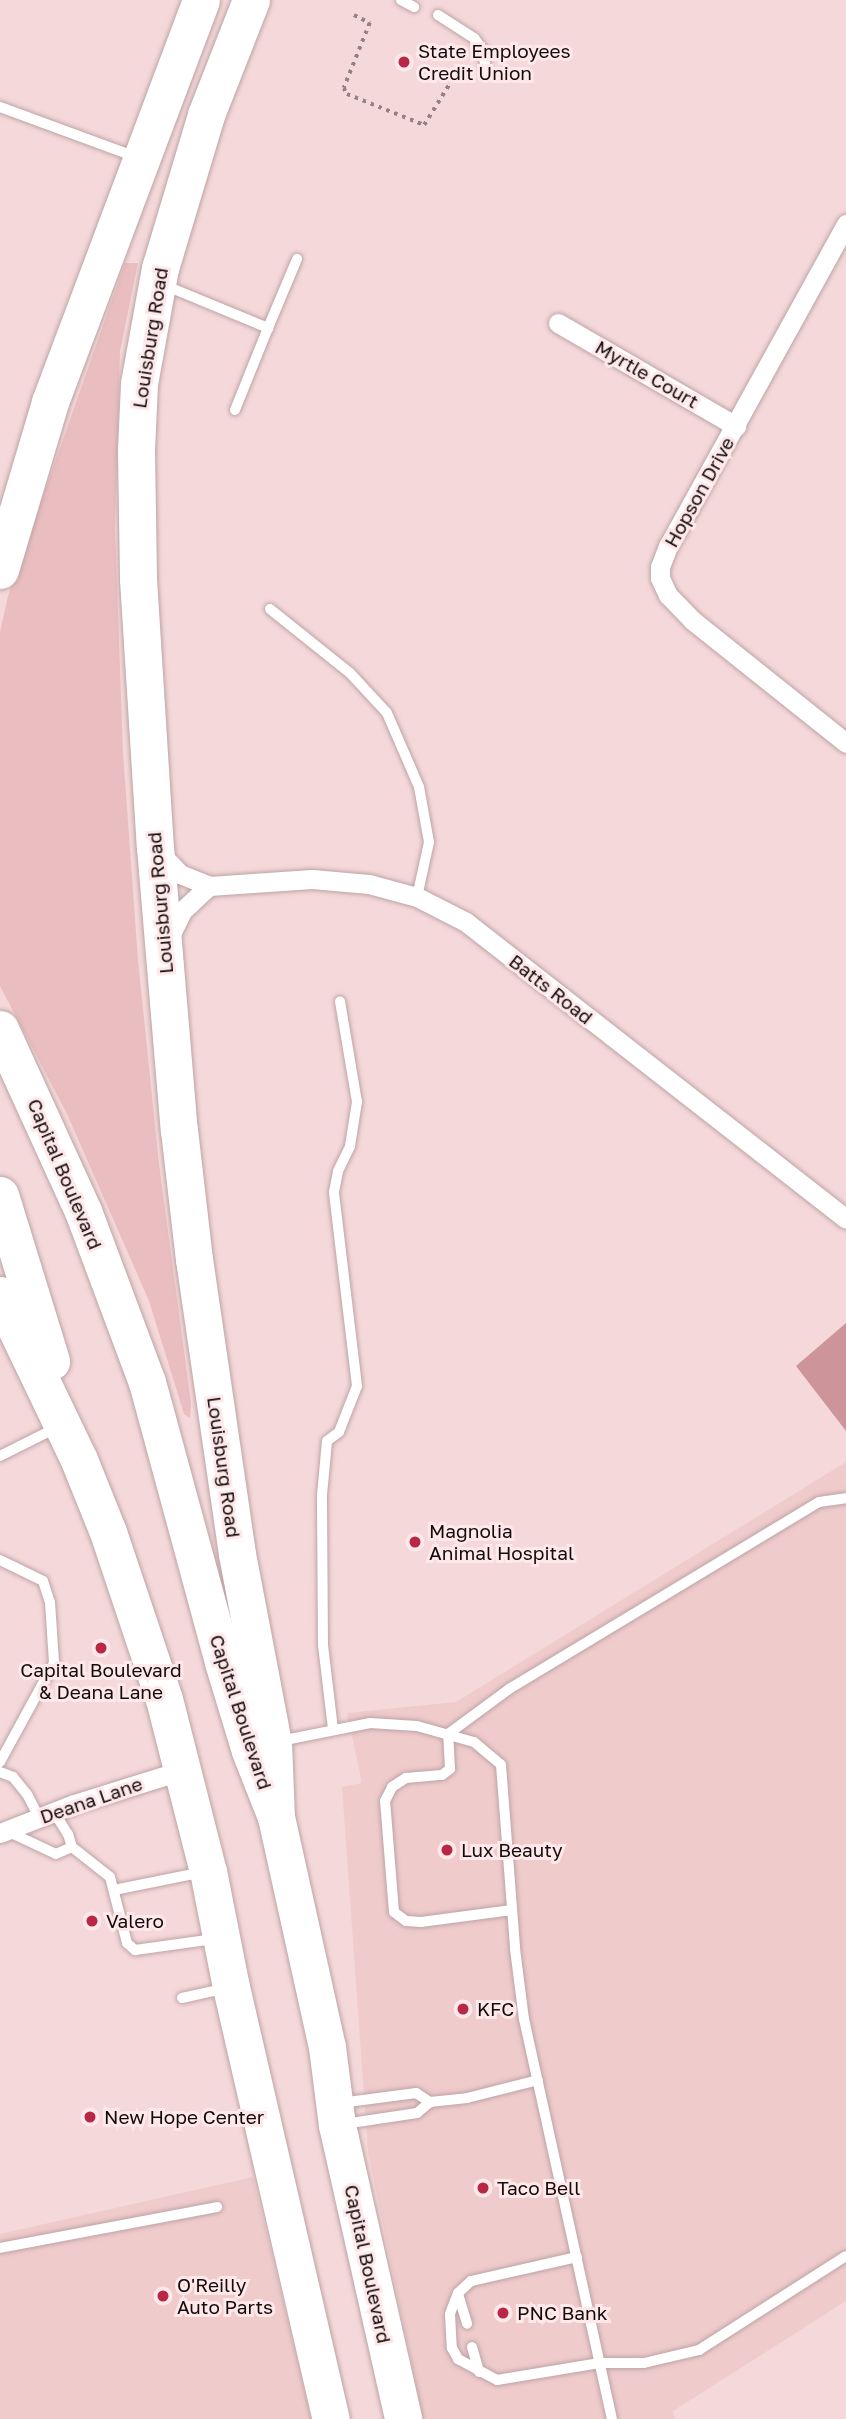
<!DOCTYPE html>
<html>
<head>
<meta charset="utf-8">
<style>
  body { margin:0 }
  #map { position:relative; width:846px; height:2419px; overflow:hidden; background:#f5d9da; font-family:"Golos Text",sans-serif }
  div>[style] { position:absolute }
  .built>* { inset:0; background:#efcbcc }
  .green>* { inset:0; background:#eabec0 }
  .forest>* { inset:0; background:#cd9599 }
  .path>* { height:3.5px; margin-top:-1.75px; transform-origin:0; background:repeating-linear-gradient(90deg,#948182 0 3.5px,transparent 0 8.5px) }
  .roads { filter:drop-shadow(0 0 2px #bea3a5) drop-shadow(0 0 2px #bea3a5) }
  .lane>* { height:10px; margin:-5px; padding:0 5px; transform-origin:5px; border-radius:5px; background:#fff }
  .street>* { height:19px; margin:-9.5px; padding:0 9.5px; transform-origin:9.5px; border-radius:9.5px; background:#fff }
  .highway>* { height:37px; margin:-18.5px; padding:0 18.5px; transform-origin:18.5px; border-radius:18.5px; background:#fff }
  .dots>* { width:19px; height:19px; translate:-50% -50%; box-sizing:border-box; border:4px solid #fee8e9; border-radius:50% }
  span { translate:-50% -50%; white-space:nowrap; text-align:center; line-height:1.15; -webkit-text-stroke:6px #fee8e9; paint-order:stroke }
  .poi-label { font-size:19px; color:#130b0b }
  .left { translate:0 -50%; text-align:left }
  .street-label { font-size:19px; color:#130b0b }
</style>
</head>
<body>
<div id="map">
  <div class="built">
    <i style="clip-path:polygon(846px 1462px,846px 2301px,673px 2411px,675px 2419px,423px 2419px,368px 2152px,342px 1787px,362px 1783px,347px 1713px,456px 1702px)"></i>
    <i style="clip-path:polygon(253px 2177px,311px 2419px,0 2419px,0 2234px)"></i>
  </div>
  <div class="green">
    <i style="clip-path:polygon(125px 263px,138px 263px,120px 351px,115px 529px,123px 752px,138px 960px,159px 1164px,191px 1403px,190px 1418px,184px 1414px,149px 1301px,67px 1114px,0 986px,0 632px,8px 596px)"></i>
  </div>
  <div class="forest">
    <i style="clip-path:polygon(846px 1323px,846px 1431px,796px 1366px)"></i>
  </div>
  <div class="path">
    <i style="left:354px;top:15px;width:18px;rotate:27deg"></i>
    <i style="left:370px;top:23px;width:70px;rotate:111.8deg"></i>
    <i style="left:344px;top:88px;width:7px;rotate:63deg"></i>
    <i style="left:347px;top:94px;width:83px;rotate:21.9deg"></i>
    <i style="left:424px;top:125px;width:68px;rotate:-58.2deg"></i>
  </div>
  <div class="roads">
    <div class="lane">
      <i style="left:401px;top:0;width:15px;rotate:28deg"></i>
      <i style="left:438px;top:15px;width:43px;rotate:32.6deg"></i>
      <i style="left:474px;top:38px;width:15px;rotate:53deg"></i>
      <i style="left:483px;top:50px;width:21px;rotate:82deg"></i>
      <i style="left:0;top:107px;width:145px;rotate:20.2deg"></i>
      <i style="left:164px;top:285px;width:113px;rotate:22.5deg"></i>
      <i style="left:268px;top:328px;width:75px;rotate:-67.2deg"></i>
      <i style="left:235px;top:410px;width:88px;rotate:-68.1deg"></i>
      <i style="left:270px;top:609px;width:102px;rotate:38.7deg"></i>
      <i style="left:350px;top:673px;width:54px;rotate:47.2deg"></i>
      <i style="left:387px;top:713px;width:81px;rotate:66.6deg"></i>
      <i style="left:419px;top:787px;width:56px;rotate:79.7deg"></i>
      <i style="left:429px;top:842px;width:56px;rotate:102.3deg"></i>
      <i style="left:0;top:1456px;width:63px;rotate:-26.6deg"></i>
      <i style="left:0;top:1560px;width:48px;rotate:26deg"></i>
      <i style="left:43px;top:1581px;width:22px;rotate:72deg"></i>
      <i style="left:50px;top:1602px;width:61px;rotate:86.2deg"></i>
      <i style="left:54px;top:1663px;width:113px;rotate:118.6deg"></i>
      <i style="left:333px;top:1729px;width:85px;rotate:-96.8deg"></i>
      <i style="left:323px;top:1645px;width:150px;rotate:-90.4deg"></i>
      <i style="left:322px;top:1495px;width:54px;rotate:-84.7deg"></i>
      <i style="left:327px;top:1441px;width:15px;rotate:-37deg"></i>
      <i style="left:339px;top:1432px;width:49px;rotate:-68.6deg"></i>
      <i style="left:357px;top:1386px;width:195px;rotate:-96.8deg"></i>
      <i style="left:334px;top:1192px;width:21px;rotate:-79deg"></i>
      <i style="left:338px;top:1171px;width:28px;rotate:-64deg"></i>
      <i style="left:350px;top:1146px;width:45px;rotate:-81deg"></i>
      <i style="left:357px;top:1102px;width:102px;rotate:-99.6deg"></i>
      <i style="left:280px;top:1741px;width:92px;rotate:-11.3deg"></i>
      <i style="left:370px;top:1723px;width:47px;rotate:3.7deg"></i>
      <i style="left:417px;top:1726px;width:59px;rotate:15.7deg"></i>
      <i style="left:474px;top:1742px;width:35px;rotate:40deg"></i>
      <i style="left:501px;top:1765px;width:185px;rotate:85.6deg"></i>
      <i style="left:515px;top:1949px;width:71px;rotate:82.7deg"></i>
      <i style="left:524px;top:2019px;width:410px;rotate:77.6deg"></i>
      <i style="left:0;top:1772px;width:14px;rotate:21deg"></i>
      <i style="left:13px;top:1777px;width:22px;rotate:51deg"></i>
      <i style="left:27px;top:1794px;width:27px;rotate:63deg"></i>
      <i style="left:54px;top:1812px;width:26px;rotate:58deg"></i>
      <i style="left:68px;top:1834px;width:14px;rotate:73deg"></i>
      <i style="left:7px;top:1831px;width:54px;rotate:25.1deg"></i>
      <i style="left:56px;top:1854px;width:17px;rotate:-24deg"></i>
      <i style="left:72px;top:1847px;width:48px;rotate:38.3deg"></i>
      <i style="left:110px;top:1877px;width:68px;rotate:75.6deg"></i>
      <i style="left:127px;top:1943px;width:11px;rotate:41deg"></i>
      <i style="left:135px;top:1950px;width:80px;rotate:-7.9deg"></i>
      <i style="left:114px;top:1890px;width:91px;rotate:-11.4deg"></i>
      <i style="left:512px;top:1910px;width:92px;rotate:172.5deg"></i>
      <i style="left:421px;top:1922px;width:15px;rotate:-176deg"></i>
      <i style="left:406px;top:1921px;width:15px;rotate:-143deg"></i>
      <i style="left:394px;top:1912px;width:111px;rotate:-94.6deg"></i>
      <i style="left:385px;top:1801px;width:16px;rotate:-63deg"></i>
      <i style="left:392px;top:1787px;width:17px;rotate:-33deg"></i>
      <i style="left:406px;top:1778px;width:36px;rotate:-5deg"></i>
      <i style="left:442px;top:1775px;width:10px;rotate:-37deg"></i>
      <i style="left:450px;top:1769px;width:35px;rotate:-93deg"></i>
      <i style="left:448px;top:1734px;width:76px;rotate:-36.4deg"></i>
      <i style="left:509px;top:1689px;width:362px;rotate:-31.1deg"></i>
      <i style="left:819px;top:1502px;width:27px;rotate:-8deg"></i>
      <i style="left:182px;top:1998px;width:42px;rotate:-12.4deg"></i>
      <i style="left:340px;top:2103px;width:77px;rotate:-7.5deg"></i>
      <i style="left:416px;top:2093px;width:17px;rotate:33deg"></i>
      <i style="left:344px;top:2124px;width:74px;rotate:-8.6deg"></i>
      <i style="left:417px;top:2113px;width:17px;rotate:-40deg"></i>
      <i style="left:430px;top:2102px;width:37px;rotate:-6deg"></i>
      <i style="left:467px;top:2098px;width:73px;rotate:-14.2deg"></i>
      <i style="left:0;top:2248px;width:221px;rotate:-10.7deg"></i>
      <i style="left:577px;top:2257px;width:109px;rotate:167.2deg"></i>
      <i style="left:471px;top:2281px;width:18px;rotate:137deg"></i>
      <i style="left:458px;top:2293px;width:22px;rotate:111deg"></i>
      <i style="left:450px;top:2314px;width:34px;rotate:87deg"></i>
      <i style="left:452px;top:2348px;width:13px;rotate:61deg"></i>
      <i style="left:458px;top:2359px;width:44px;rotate:28.3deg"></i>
      <i style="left:497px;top:2380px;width:104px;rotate:-9.4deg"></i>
      <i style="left:600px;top:2363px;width:44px"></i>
      <i style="left:644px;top:2363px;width:57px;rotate:-13.3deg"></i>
      <i style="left:699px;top:2350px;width:174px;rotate:-32.6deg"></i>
      <i style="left:458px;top:2294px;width:31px;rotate:73deg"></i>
      <i style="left:472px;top:2347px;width:26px;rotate:74deg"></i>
    </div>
    <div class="street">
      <i style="left:846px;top:224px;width:368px;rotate:118.9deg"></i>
      <i style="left:668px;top:546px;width:22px;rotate:111deg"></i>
      <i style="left:660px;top:567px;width:11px;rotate:90deg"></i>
      <i style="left:660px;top:578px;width:19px;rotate:65deg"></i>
      <i style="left:668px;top:595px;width:35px;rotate:46deg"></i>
      <i style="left:692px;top:620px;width:197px;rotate:38.6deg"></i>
      <i style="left:558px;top:323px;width:206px;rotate:30.1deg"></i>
      <i style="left:158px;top:851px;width:32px;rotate:46deg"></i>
      <i style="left:180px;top:874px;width:31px;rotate:22deg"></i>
      <i style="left:209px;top:886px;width:103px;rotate:-3.9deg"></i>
      <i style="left:312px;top:879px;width:57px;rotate:5deg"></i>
      <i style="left:369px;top:884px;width:50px;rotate:15.2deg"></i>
      <i style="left:417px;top:897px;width:55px;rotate:27deg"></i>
      <i style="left:466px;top:922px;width:482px;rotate:38deg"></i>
      <i style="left:168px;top:940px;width:32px;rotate:-64deg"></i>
      <i style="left:182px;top:911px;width:37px;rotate:-43deg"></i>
      <i style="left:0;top:1833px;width:79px;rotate:-21.4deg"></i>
      <i style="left:74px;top:1804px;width:114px;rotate:-17.3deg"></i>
    </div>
    <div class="highway">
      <i style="left:251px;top:0;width:123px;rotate:111.4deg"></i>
      <i style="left:206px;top:115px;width:160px;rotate:106.7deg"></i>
      <i style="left:160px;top:268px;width:118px;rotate:100.3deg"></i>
      <i style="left:139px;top:384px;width:66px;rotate:92.6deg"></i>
      <i style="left:136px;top:450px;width:129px;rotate:89.1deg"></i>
      <i style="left:138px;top:579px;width:269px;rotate:86.4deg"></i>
      <i style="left:155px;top:847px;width:284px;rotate:85.2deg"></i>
      <i style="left:179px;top:1130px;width:130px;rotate:83.4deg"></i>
      <i style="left:194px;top:1259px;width:298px;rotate:81.7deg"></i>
      <i style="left:237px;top:1554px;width:192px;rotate:79.2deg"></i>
      <i style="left:273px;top:1743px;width:74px;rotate:87.7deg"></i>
      <i style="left:0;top:570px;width:175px;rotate:-73.4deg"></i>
      <i style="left:50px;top:402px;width:429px;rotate:-69.4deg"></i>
      <i style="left:0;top:1029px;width:200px;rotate:65.5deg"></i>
      <i style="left:83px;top:1211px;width:183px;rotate:69.5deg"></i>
      <i style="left:147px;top:1382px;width:290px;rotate:74.8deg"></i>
      <i style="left:223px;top:1662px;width:93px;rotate:73.1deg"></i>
      <i style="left:250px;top:1751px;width:71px;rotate:68.5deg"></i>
      <i style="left:276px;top:1817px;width:236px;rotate:77.5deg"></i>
      <i style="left:327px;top:2047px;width:79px;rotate:82.7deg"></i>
      <i style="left:337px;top:2125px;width:301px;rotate:77.3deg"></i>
      <i style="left:0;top:1195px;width:174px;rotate:72.9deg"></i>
      <i style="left:0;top:1295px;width:183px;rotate:64.4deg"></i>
      <i style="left:79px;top:1460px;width:78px;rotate:68.1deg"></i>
      <i style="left:108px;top:1532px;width:176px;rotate:71.5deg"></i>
      <i style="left:164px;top:1699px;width:178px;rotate:75.7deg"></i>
      <i style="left:208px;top:1871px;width:118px;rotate:78.8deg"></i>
      <i style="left:231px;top:1987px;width:443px;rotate:77deg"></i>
    </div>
  </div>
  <div class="dots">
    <i style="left:404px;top:62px;background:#b82745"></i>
    <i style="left:415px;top:1542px;background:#b82745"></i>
    <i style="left:101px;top:1648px;background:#b82745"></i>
    <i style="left:447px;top:1850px;background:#b82745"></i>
    <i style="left:92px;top:1921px;background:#b82745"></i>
    <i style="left:463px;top:2009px;background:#b82745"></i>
    <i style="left:90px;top:2117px;background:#b82745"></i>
    <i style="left:483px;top:2188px;background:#b82745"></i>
    <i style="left:163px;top:2296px;background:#b82745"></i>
    <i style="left:503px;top:2313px;background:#b82745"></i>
  </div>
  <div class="poi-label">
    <span class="left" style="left:418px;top:62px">State Employees<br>Credit Union</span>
    <span class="left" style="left:429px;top:1542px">Magnolia<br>Animal Hospital</span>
    <span style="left:101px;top:1681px">Capital Boulevard<br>&amp; Deana Lane</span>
    <span class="left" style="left:461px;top:1850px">Lux Beauty</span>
    <span class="left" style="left:106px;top:1921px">Valero</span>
    <span class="left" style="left:477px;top:2009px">KFC</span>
    <span class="left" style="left:104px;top:2117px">New Hope Center</span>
    <span class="left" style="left:497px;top:2188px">Taco Bell</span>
    <span class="left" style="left:177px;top:2296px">O'Reilly<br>Auto Parts</span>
    <span class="left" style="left:517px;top:2313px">PNC Bank</span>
  </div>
  <div class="street-label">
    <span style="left:150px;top:338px;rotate:-81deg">Louisburg Road</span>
    <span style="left:647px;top:374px;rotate:30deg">Myrtle Court</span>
    <span style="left:699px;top:492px;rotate:-61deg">Hopson Drive</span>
    <span style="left:160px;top:903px;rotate:-95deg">Louisburg Road</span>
    <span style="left:551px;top:989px;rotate:38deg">Batts Road</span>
    <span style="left:65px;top:1174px;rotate:67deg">Capital Boulevard</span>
    <span style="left:224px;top:1467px;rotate:82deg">Louisburg Road</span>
    <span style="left:241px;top:1712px;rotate:72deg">Capital Boulevard</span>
    <span style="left:91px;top:1800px;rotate:-19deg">Deana Lane</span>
    <span style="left:368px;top:2264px;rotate:78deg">Capital Boulevard</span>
  </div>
</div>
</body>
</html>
